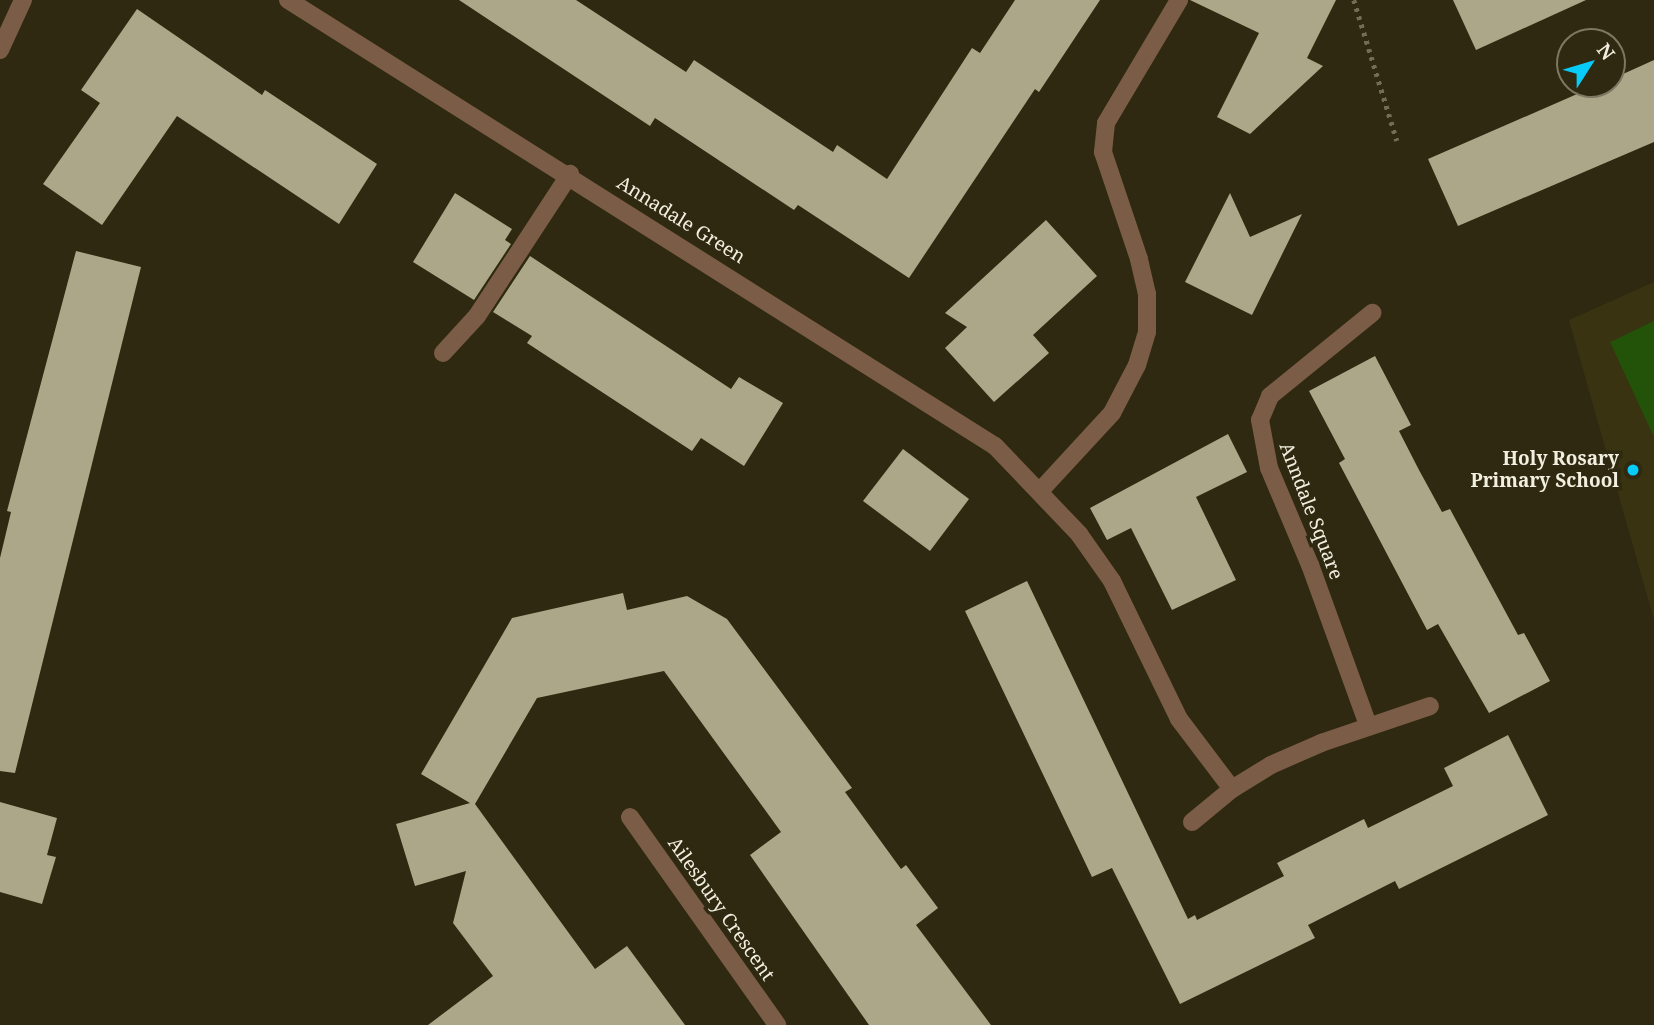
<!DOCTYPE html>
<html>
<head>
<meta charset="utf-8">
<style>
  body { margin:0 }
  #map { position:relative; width:1654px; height:1025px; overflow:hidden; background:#2e2910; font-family:"Noto Serif",serif }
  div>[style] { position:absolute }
  .built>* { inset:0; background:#393312 }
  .green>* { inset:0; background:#225308 }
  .building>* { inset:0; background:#aca789 }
  .path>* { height:4.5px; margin-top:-2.25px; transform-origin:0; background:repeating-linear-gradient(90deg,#716d57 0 3.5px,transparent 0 8.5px) }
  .service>* { height:18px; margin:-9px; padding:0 9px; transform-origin:9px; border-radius:9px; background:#7b5c47 }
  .minor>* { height:18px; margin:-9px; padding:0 9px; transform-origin:9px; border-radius:9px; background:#7b5c47 }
  .dots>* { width:19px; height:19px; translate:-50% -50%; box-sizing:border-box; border:4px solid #2e2910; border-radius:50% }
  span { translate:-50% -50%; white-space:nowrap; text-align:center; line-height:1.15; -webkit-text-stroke:7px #2e2910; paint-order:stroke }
  .street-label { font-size:19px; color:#f2efe0 }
  .poi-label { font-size:19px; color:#f2efe0; font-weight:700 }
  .right { translate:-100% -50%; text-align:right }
  .north { position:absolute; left:1556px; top:28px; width:70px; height:70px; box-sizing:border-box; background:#2e2910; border:2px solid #7c7863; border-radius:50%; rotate:53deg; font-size:19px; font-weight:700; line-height:28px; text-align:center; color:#f2efe0 }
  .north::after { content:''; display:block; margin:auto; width:24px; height:32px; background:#07cbf9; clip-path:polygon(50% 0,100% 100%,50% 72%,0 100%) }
</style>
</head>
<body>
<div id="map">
  <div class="built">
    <i style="clip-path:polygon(1654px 282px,1654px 620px,1569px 320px)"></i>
  </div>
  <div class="green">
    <i style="clip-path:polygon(1654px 321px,1654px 437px,1610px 342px)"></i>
  </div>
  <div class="building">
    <i style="clip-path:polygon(459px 0,576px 0,686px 72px,694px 60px,833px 152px,837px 145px,887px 179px,972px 48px,980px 53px,1015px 0,1100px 0,1039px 92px,1035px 89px,909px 278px,798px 205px,794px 210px,655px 118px,650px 126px)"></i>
    <i style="clip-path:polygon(1190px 0,1336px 0,1307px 58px,1323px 66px,1250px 134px,1217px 117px,1259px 33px)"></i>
    <i style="clip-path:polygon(1453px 0,1586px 0,1476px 50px)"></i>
    <i style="clip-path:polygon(137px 9px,262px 95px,265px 90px,377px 164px,339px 224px,177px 116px,102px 225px,43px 184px,100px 103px,81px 90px)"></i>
    <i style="clip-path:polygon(1654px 60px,1654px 142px,1458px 226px,1428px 159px,1600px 84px,1612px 84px,1612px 79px)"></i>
    <i style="clip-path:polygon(455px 193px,512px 229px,505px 240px,511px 244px,474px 300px,413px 262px)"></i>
    <i style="clip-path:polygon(1230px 193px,1250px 237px,1302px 214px,1252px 315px,1185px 282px)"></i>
    <i style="clip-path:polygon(1046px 220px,1097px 276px,1033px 335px,1049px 353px,994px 402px,945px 348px,967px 327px,945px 313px)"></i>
    <i style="clip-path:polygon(76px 251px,141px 267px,15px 773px,0 771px,0 558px,11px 512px,7px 511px)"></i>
    <i style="clip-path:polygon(530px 256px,731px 389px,739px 377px,783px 403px,744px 466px,701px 438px,692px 451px,527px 343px,532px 336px,493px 312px)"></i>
    <i style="clip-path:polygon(1375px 356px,1411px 425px,1399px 431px,1419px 470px,1442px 512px,1450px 509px,1518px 635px,1524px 633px,1550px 681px,1489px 713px,1438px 624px,1427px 630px,1339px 463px,1345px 459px,1309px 391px)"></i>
    <i style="clip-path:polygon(1228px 434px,1247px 472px,1196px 497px,1236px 580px,1172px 610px,1131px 528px,1107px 540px,1090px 508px)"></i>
    <i style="clip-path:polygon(903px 449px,969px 499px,930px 551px,863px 501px)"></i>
    <i style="clip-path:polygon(1027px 581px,1188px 919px,1195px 915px,1197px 920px,1284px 876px,1277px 863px,1364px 819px,1368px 828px,1453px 786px,1444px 768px,1508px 735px,1548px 815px,1399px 889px,1395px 881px,1308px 925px,1315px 938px,1180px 1004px,1112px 868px,1092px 877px,965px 611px)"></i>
    <i style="clip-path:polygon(623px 593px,627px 610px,687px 596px,727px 619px,852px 788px,845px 792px,901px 869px,906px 865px,938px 908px,916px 925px,991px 1025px,869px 1025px,750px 855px,781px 832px,664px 671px,537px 698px,475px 804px,595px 969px,627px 946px,685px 1025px,428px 1025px,493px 976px,453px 923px,466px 871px,415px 886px,396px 824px,470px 803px,421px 774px,512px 618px)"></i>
    <i style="clip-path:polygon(0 802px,57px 818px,47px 855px,56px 857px,42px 904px,0 892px)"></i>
  </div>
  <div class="path">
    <i style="left:1354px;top:0;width:147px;rotate:73deg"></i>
  </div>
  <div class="service">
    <i style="left:443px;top:353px;width:50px;rotate:-47.4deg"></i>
    <i style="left:477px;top:316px;width:170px;rotate:-56.8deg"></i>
  </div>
  <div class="minor">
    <i style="left:288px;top:0;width:836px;rotate:32.25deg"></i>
    <i style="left:995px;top:446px;width:122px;rotate:46.3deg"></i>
    <i style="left:1079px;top:534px;width:57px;rotate:54.9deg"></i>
    <i style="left:1112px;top:581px;width:153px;rotate:64.1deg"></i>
    <i style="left:1179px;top:719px;width:88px;rotate:52.9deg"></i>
    <i style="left:0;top:50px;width:55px;rotate:-65.3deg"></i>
    <i style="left:1040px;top:491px;width:106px;rotate:-47.3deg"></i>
    <i style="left:1112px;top:413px;width:54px;rotate:-62.5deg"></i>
    <i style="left:1137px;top:365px;width:34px;rotate:-73deg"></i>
    <i style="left:1147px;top:332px;width:38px;rotate:-90deg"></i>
    <i style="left:1147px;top:294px;width:36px;rotate:-103deg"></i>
    <i style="left:1139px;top:259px;width:113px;rotate:-108.6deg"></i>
    <i style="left:1103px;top:152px;width:29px;rotate:-84deg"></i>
    <i style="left:1106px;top:123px;width:143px;rotate:-59.3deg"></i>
    <i style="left:1368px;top:725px;width:170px;rotate:-109.9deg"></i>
    <i style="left:1310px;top:565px;width:105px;rotate:-112.9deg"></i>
    <i style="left:1269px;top:468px;width:49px;rotate:-100.6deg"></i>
    <i style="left:1260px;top:420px;width:26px;rotate:-67deg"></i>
    <i style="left:1270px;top:396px;width:132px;rotate:-39.1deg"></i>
    <i style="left:630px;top:817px;width:255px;rotate:54.7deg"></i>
    <i style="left:1192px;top:822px;width:52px;rotate:-39.5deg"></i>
    <i style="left:1232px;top:789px;width:46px;rotate:-31.6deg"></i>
    <i style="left:1271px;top:765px;width:55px;rotate:-23.7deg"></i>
    <i style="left:1321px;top:743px;width:115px;rotate:-18.7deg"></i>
  </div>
  <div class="dots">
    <i style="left:1633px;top:470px;background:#07cbf9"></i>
  </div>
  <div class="street-label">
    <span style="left:681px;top:220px;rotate:32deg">Annadale Green</span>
    <span style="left:1311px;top:511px;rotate:69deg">Anndale Square</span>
    <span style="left:721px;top:909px;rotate:55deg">Ailesbury Crescent</span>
  </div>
  <div class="poi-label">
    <span class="right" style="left:1619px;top:470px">Holy Rosary<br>Primary School</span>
  </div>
  <div class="north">N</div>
</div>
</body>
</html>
